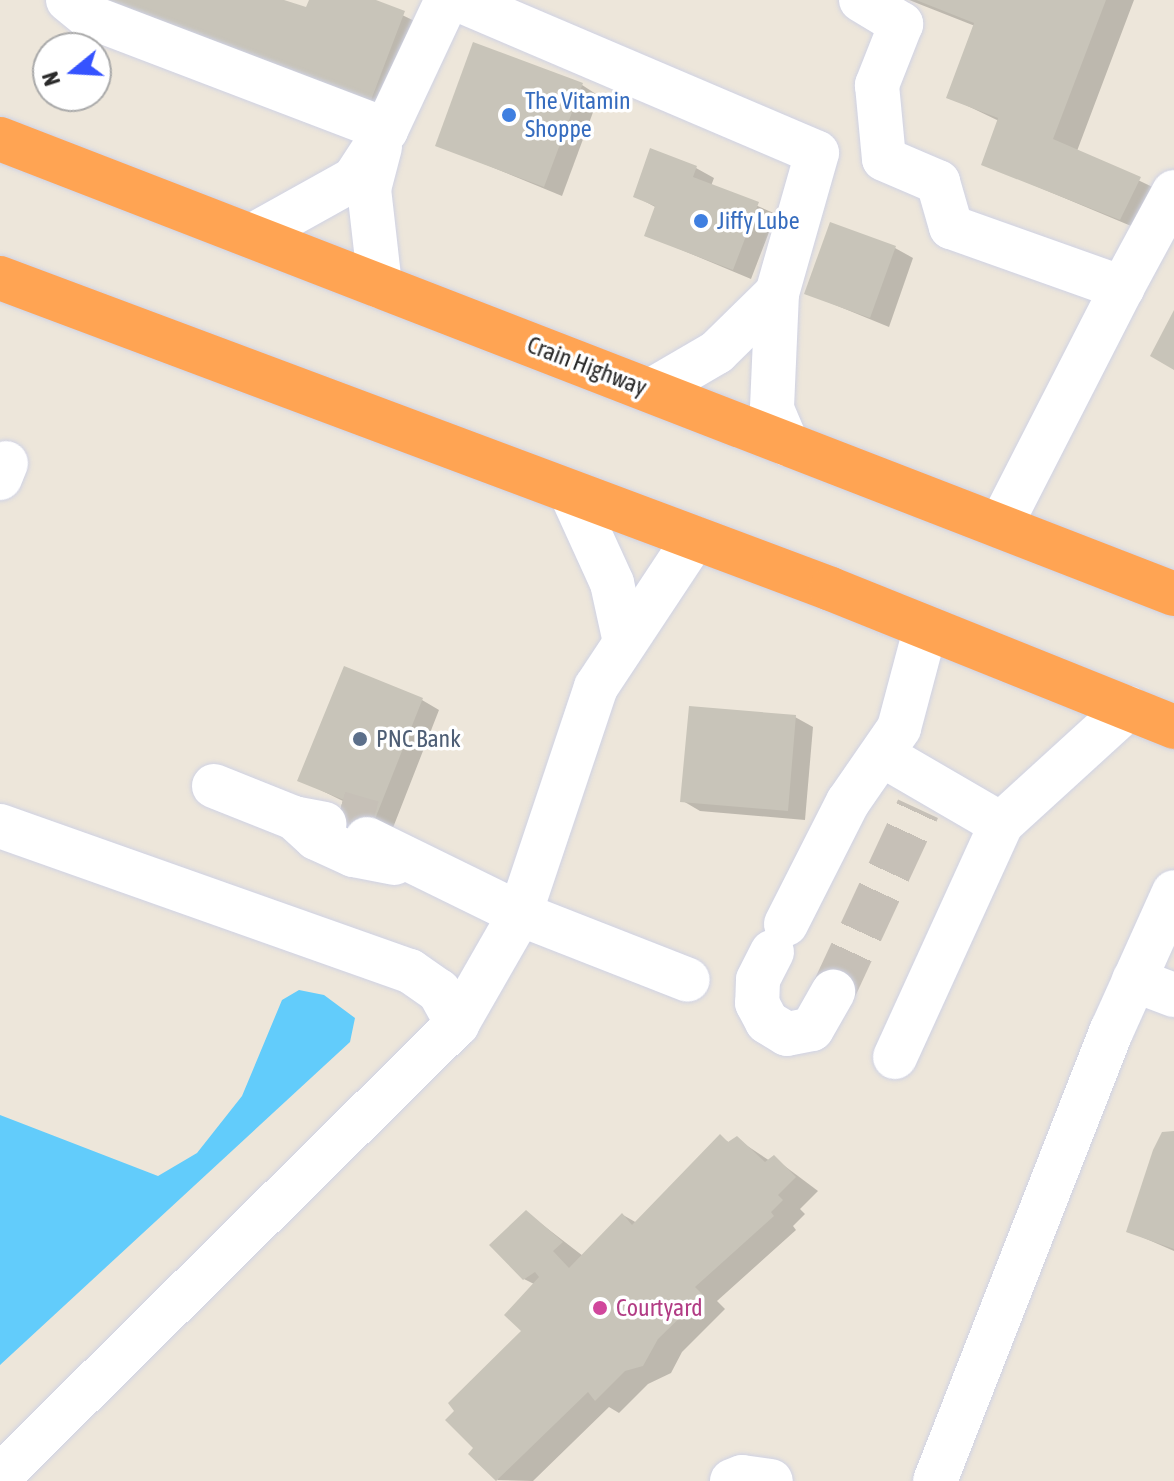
<!DOCTYPE html>
<html>
<head>
<meta charset="utf-8">
<style>
  body { margin:0 }
  #map { position:relative; width:1174px; height:1481px; overflow:hidden; background:#ede6da; font-family:"Asap Condensed",sans-serif }
  div>[style] { position:absolute }
  .water>* { inset:0; background:#62ccfb }
  .shadow>* { inset:0; background:#0003 }
  .building>* { inset:0; background:#c8c4b9 }
  .minor-tunnel>* { height:44px; margin-top:-22px; transform-origin:0; background:repeating-linear-gradient(90deg,#c6c0b7 0 44px,transparent 0 66px) }
  .roads { filter:drop-shadow(0 0 2px #cfd2e4) drop-shadow(0 0 2px #cfd2e4) }
  .minor>* { height:44px; margin:-22px; padding:0 22px; transform-origin:22px; border-radius:22px; background:#fff }
  .highway>* { height:44px; margin:-22px; padding:0 22px; transform-origin:22px; border-radius:22px; background:#ffa453 }
  .dots>* { width:22px; height:22px; translate:-50% -50%; box-sizing:border-box; border:4px solid #fff; border-radius:50% }
  span { translate:-50% -50%; white-space:nowrap; text-align:center; line-height:1.15; -webkit-text-stroke:7px #fff; paint-order:stroke }
  .shop-label { font-size:24px; color:#366cbe }
  .left { translate:0 -50%; text-align:left }
  .street-label { font-size:24px; color:#2a2a2a }
  .service-label { font-size:24px; color:#4e5e75 }
  .hotel-label { font-size:24px; color:#b23c85 }
  .north { position:absolute; left:32px; top:32px; width:80px; height:80px; box-sizing:border-box; background:#fff; border:2px solid #aaa; border-radius:50%; rotate:252deg; font-size:22px; font-weight:700; line-height:32px; text-align:center; color:#2a2a2a }
  .north::after { content:''; display:block; margin:auto; width:28px; height:36px; background:#3553ff; clip-path:polygon(50% 0,100% 100%,50% 72%,0 100%) }
</style>
</head>
<body>
<div id="map">
  <div class="water">
    <i style="clip-path:polygon(299px 990px,324px 995px,355px 1018px,350px 1042px,0 1365px,0 1115px,158px 1176px,197px 1153px,242px 1096px,282px 1000px)"></i>
  </div>
  <div class="shadow">
    <i style="clip-path:polygon(88px 0,278px 0,307px 10px,311px 0,371px 0,427px 27px,392px 119px)"></i>
    <i style="clip-path:polygon(909px 0,1134px 0,1077px 151px,1163px 192px,1143px 231px,983px 164px,999px 121px,949px 97px,975px 26px)"></i>
    <i style="clip-path:polygon(582px 85px,599px 96px,562px 196px,438px 145px)"></i>
    <i style="clip-path:polygon(651px 151px,696px 168px,714px 178px,711px 186px,776px 214px,751px 279px,646px 235px,657px 208px,635px 196px)"></i>
    <i style="clip-path:polygon(895px 248px,913px 258px,889px 327px,806px 293px)"></i>
    <i style="clip-path:polygon(422px 700px,439px 710px,380px 861px,345px 802px,300px 780px)"></i>
    <i style="clip-path:polygon(795px 717px,813px 727px,805px 820px,700px 811px,683px 801px)"></i>
    <i style="clip-path:polygon(1174px 1133px,1174px 1251px,1128px 1231px)"></i>
    <i style="clip-path:polygon(720px 1137px,730px 1143px,737px 1139px,770px 1161px,774px 1158px,818px 1191px,800px 1209px,805px 1214px,793px 1226px,796px 1230px,717px 1301px,725px 1309px,682px 1352px,671px 1373px,648px 1384px,619px 1413px,609px 1407px,533px 1481px,498px 1480px,471px 1454px,524px 1330px,534px 1284px,524px 1279px,526px 1212px,583px 1256px,623px 1215px,637px 1223px)"></i>
  </div>
  <div class="building">
    <i style="clip-path:polygon(89px 0,284px 0,306px 7px,309px 0,376px 0,405px 11px,368px 108px)"></i>
    <i style="clip-path:polygon(916px 0,1106px 0,1053px 139px,1141px 177px,1120px 220px,981px 165px,998px 118px,946px 98px,974px 23px)"></i>
    <i style="clip-path:polygon(473px 42px,583px 83px,544px 187px,435px 146px)"></i>
    <i style="clip-path:polygon(650px 148px,697px 166px,693px 177px,759px 202px,733px 270px,644px 236px,655px 206px,633px 197px)"></i>
    <i style="clip-path:polygon(830px 222px,896px 246px,870px 318px,804px 294px)"></i>
    <i style="clip-path:polygon(1174px 310px,1174px 370px,1150px 356px)"></i>
    <i style="clip-path:polygon(344px 666px,423px 698px,362px 852px,329px 839px,344px 800px,297px 781px)"></i>
    <i style="clip-path:polygon(689px 706px,796px 715px,788px 811px,680px 802px)"></i>
    <i style="clip-path:polygon(1174px 1131px,1174px 1249px,1126px 1232px,1153px 1150px,1162px 1132px)"></i>
    <i style="clip-path:polygon(720px 1134px,728px 1142px,737px 1136px,765px 1162px,774px 1155px,796px 1177px,778px 1195px,783px 1200px,771px 1212px,774px 1216px,695px 1287px,703px 1295px,658px 1339px,643px 1366px,625px 1371px,595px 1401px,588px 1392px,496px 1481px,468px 1454px,473px 1448px,445px 1420px,454px 1411px,448px 1403px,521px 1331px,504px 1315px,539px 1277px,535px 1272px,523px 1280px,489px 1245px,526px 1210px,563px 1242px,553px 1251px,569px 1268px,622px 1213px,632px 1225px)"></i>
  </div>
  <div class="minor-tunnel">
    <i style="left:339px;top:813px;width:35px;rotate:16deg"></i>
    <i style="left:833px;top:992px;width:202px;rotate:-65.1deg"></i>
  </div>
  <div class="roads">
    <div class="minor">
      <i style="left:68px;top:0;width:26px;rotate:39deg"></i>
      <i style="left:88px;top:16px;width:319px;rotate:20.9deg"></i>
      <i style="left:459px;top:0;width:389px;rotate:23.1deg"></i>
      <i style="left:817px;top:153px;width:146px;rotate:105.9deg"></i>
      <i style="left:777px;top:293px;width:116px;rotate:92.5deg"></i>
      <i style="left:772px;top:409px;width:38px;rotate:67deg"></i>
      <i style="left:861px;top:0;width:47px;rotate:31deg"></i>
      <i style="left:901px;top:24px;width:66px;rotate:111.5deg"></i>
      <i style="left:877px;top:85px;width:74px;rotate:84.6deg"></i>
      <i style="left:884px;top:159px;width:59px;rotate:23.1deg"></i>
      <i style="left:938px;top:182px;width:47px;rotate:73.9deg"></i>
      <i style="left:951px;top:227px;width:182px;rotate:19.6deg"></i>
      <i style="left:1122px;top:288px;width:267px;rotate:117.1deg"></i>
      <i style="left:380px;top:147px;width:43px;rotate:104.7deg"></i>
      <i style="left:369px;top:189px;width:98px;rotate:83.5deg"></i>
      <i style="left:257px;top:233px;width:111px;rotate:-29.1deg"></i>
      <i style="left:354px;top:179px;width:59px;rotate:-56.9deg"></i>
      <i style="left:386px;top:130px;width:144px;rotate:-64.9deg"></i>
      <i style="left:1122px;top:288px;width:109px;rotate:-61.6deg"></i>
      <i style="left:652px;top:390px;width:75px;rotate:-30.3deg"></i>
      <i style="left:717px;top:352px;width:84px;rotate:-44.5deg"></i>
      <i style="left:0;top:478px;width:16px;rotate:-68deg"></i>
      <i style="left:571px;top:493px;width:99px;rotate:65.5deg"></i>
      <i style="left:612px;top:583px;width:60px;rotate:77.6deg"></i>
      <i style="left:884px;top:756px;width:135px;rotate:30.2deg"></i>
      <i style="left:214px;top:786px;width:86px;rotate:21.8deg"></i>
      <i style="left:294px;top:818px;width:31px;rotate:11deg"></i>
      <i style="left:294px;top:818px;width:30px;rotate:42deg"></i>
      <i style="left:316px;top:838px;width:41px;rotate:24.7deg"></i>
      <i style="left:353px;top:855px;width:42px;rotate:11deg"></i>
      <i style="left:0;top:826px;width:435px;rotate:19.5deg"></i>
      <i style="left:410px;top:971px;width:35px;rotate:35deg"></i>
      <i style="left:439px;top:991px;width:38px;rotate:61deg"></i>
      <i style="left:367px;top:839px;width:170px;rotate:26.1deg"></i>
      <i style="left:520px;top:914px;width:180px;rotate:21.4deg"></i>
      <i style="left:786px;top:924px;width:137px;rotate:-63.1deg"></i>
      <i style="left:848px;top:802px;width:90px;rotate:-55.4deg"></i>
      <i style="left:899px;top:728px;width:101px;rotate:-75.1deg"></i>
      <i style="left:772px;top:952px;width:31px;rotate:117deg"></i>
      <i style="left:758px;top:980px;width:23px;rotate:92deg"></i>
      <i style="left:757px;top:1003px;width:21px;rotate:62deg"></i>
      <i style="left:767px;top:1022px;width:23px;rotate:31deg"></i>
      <i style="left:787px;top:1034px;width:25px;rotate:-11deg"></i>
      <i style="left:812px;top:1029px;width:43px;rotate:-60.4deg"></i>
      <i style="left:1134px;top:980px;width:43px;rotate:20.6deg"></i>
      <i style="left:895px;top:1057px;width:256px;rotate:-65.5deg"></i>
      <i style="left:1001px;top:824px;width:172px;rotate:-42.4deg"></i>
      <i style="left:0;top:1476px;width:643px;rotate:-44.68deg"></i>
      <i style="left:457px;top:1024px;width:127px;rotate:-60.2deg"></i>
      <i style="left:520px;top:914px;width:239px;rotate:-71.5deg"></i>
      <i style="left:596px;top:687px;width:178px;rotate:-56.5deg"></i>
      <i style="left:732px;top:1481px;width:11px;rotate:-22deg"></i>
      <i style="left:742px;top:1477px;width:29px;rotate:8deg"></i>
      <i style="left:935px;top:1481px;width:484px;rotate:-68.6deg"></i>
      <i style="left:1112px;top:1030px;width:151px;rotate:-65.8deg"></i>
    </div>
    <div class="highway">
      <i style="left:0;top:139px;width:1259px;rotate:21.18deg"></i>
      <i style="left:0;top:278px;width:887px;rotate:20.52deg"></i>
      <i style="left:831px;top:589px;width:370px;rotate:21.9deg"></i>
    </div>
  </div>
  <div class="dots">
    <i style="left:509px;top:115px;background:#3f7fe0"></i>
    <i style="left:701px;top:221px;background:#3f7fe0"></i>
    <i style="left:360px;top:739px;background:#5c6f8a"></i>
    <i style="left:600px;top:1308px;background:#d1479c"></i>
  </div>
  <div class="shop-label">
    <span class="left" style="left:525px;top:115px">The Vitamin<br>Shoppe</span>
    <span class="left" style="left:717px;top:221px">Jiffy Lube</span>
  </div>
  <div class="street-label">
    <span style="left:587px;top:366px;rotate:21deg">Crain Highway</span>
  </div>
  <div class="service-label">
    <span class="left" style="left:376px;top:739px">PNC Bank</span>
  </div>
  <div class="hotel-label">
    <span class="left" style="left:616px;top:1308px">Courtyard</span>
  </div>
  <div class="north">N</div>
</div>
</body>
</html>
